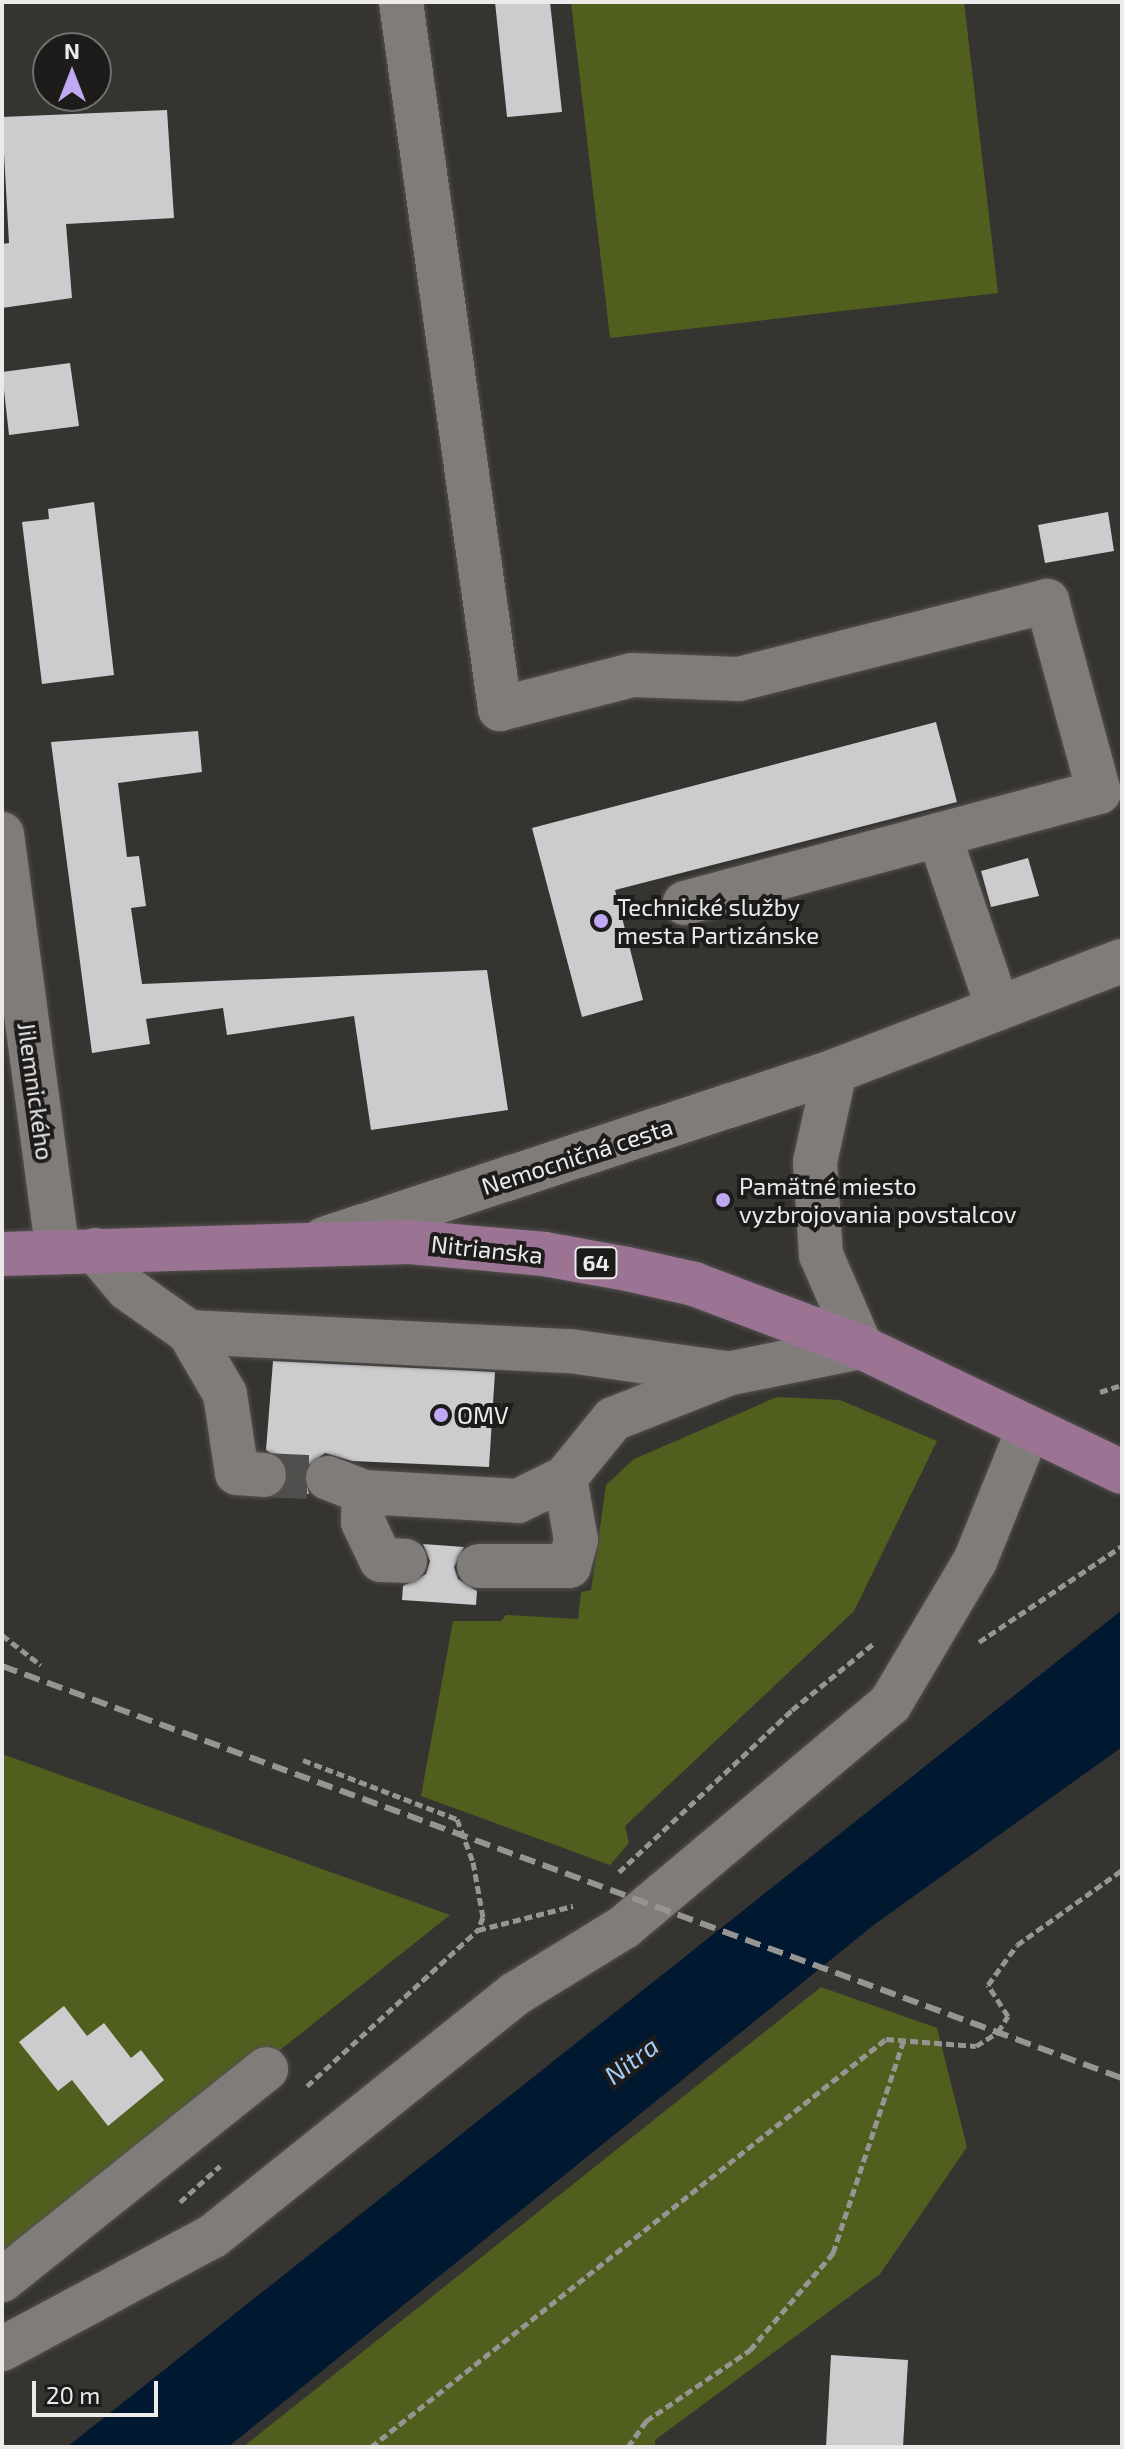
<!DOCTYPE html>
<html>
<head>
<meta charset="utf-8">
<style>
  body { margin:0 }
  #map { position:relative; width:1124px; height:2449px; overflow:hidden; background:#363431; font-family:"Exo 2",sans-serif }
  div>[style] { position:absolute }
  .green>* { inset:0; background:#505f1e }
  .water>* { inset:0; background:#001830 }
  .building>* { inset:0; background:#cccbce }
  .minor-tunnel>* { height:44px; margin-top:-22px; transform-origin:0; background:repeating-linear-gradient(90deg,#514f4d 0 44px,transparent 0 66px) }
  .path>* { height:5px; margin-top:-2.5px; transform-origin:0; background:repeating-linear-gradient(90deg,#979594 0 8px,transparent 0 12px) }
  .roads { filter:drop-shadow(0 0 2px #54514f) drop-shadow(0 0 2px #54514f) }
  .minor>* { height:44px; margin:-22px; padding:0 22px; transform-origin:22px; border-radius:22px; background:#7f7c7a }
  .major>* { height:44px; margin:-22px; padding:0 22px; transform-origin:22px; border-radius:22px; background:#9a7492 }
  .rail>* { height:6px; margin-top:-3px; transform-origin:0; background:repeating-linear-gradient(90deg,#979593 0 16px,transparent 0 24px) }
  .dots>* { width:22px; height:22px; translate:-50% -50%; box-sizing:border-box; border:4px solid #1d1c1b; border-radius:50% }
  span { translate:-50% -50%; white-space:nowrap; text-align:center; line-height:1.15; -webkit-text-stroke:8px #1d1c1b; paint-order:stroke }
  .shield-label span { padding:2px 6px; background:#1d1c1b; border:2px solid; border-radius:6px; -webkit-text-stroke-width:0 }
  .shield-label { font-size:22px; color:#edebea; font-weight:700 }
  .poi-label { font-size:24px; color:#edebea }
  .left { translate:0 -50%; text-align:left }
  .street-label { font-size:24px; color:#edebea }
  .water-label { font-size:26px; color:#a2ccf7; font-style:italic }
  .frame { position:absolute; inset:0; border:4px solid #edebea; pointer-events:none }
  .north { position:absolute; left:32px; top:32px; width:80px; height:80px; box-sizing:border-box; background:#1d1c1b; border:2px solid #706f6e; border-radius:50%; rotate:0deg; font-size:22px; font-weight:700; line-height:32px; text-align:center; color:#edebea }
  .north::after { content:''; display:block; margin:auto; width:28px; height:36px; background:#c0a8f3; clip-path:polygon(50% 0,100% 100%,50% 72%,0 100%) }
  .scale { position:absolute; left:32px; top:2381px; width:126px; height:36px; box-sizing:border-box; border:4px solid #edebea; border-top:0; padding-left:10px; font-size:24px; line-height:28px; white-space:nowrap; color:#edebea; -webkit-text-stroke:6px #1d1c1b; paint-order:stroke }
</style>
</head>
<body>
<div id="map">
  <div class="green">
    <i style="clip-path:polygon(571px 2px,964px 2px,998px 293px,610px 338px)"></i>
    <i style="clip-path:polygon(777px 1397px,840px 1400px,937px 1441px,854px 1611px,625px 1826px,629px 1843px,610px 1865px,421px 1796px,453px 1621px,501px 1621px,506px 1615px,578px 1619px,581px 1592px,591px 1590px,606px 1485px,634px 1459px)"></i>
    <i style="clip-path:polygon(2px 1754px,450px 1915px,2px 2271px)"></i>
    <i style="clip-path:polygon(821px 1987px,937px 2028px,967px 2147px,880px 2274px,655px 2440px,655px 2447px,243px 2447px)"></i>
  </div>
  <div class="water">
    <i style="clip-path:polygon(1122px 1610px,1122px 1747px,875px 1924px,228px 2447px,67px 2447px)"></i>
  </div>
  <div class="building">
    <i style="clip-path:polygon(495px 2px,550px 2px,562px 112px,507px 117px)"></i>
    <i style="clip-path:polygon(167px 110px,174px 218px,66px 224px,72px 298px,2px 308px,2px 244px,9px 243px,2px 117px)"></i>
    <i style="clip-path:polygon(70px 363px,79px 426px,9px 435px,2px 372px)"></i>
    <i style="clip-path:polygon(94px 502px,114px 675px,42px 684px,22px 522px,49px 519px,48px 509px)"></i>
    <i style="clip-path:polygon(1108px 512px,1114px 551px,1045px 563px,1038px 525px)"></i>
    <i style="clip-path:polygon(936px 722px,957px 802px,615px 890px,643px 1000px,582px 1017px,532px 828px)"></i>
    <i style="clip-path:polygon(198px 731px,202px 772px,118px 783px,127px 857px,139px 856px,146px 906px,131px 908px,142px 984px,487px 970px,508px 1110px,371px 1130px,354px 1016px,227px 1035px,223px 1008px,146px 1019px,150px 1044px,92px 1053px,51px 742px)"></i>
    <i style="clip-path:polygon(1028px 858px,1039px 896px,991px 907px,981px 871px)"></i>
    <i style="clip-path:polygon(273px 1361px,495px 1372px,489px 1467px,352px 1461px,325px 1453px,305px 1468px,309px 1494px,281px 1492px,287px 1465px,266px 1450px)"></i>
    <i style="clip-path:polygon(423px 1544px,464px 1547px,454px 1567px,458px 1579px,477px 1591px,476px 1605px,402px 1600px,403px 1586px,426px 1574px,430px 1561px)"></i>
    <i style="clip-path:polygon(64px 2006px,87px 2036px,104px 2023px,131px 2058px,141px 2050px,164px 2080px,108px 2126px,72px 2080px,58px 2091px,19px 2042px)"></i>
    <i style="clip-path:polygon(831px 2355px,908px 2360px,903px 2447px,826px 2447px)"></i>
  </div>
  <div class="minor-tunnel">
    <i style="left:264px;top:1475px;width:64px;rotate:2.7deg"></i>
  </div>
  <div class="path">
    <i style="left:1100px;top:1392px;width:23px;rotate:-18deg"></i>
    <i style="left:2px;top:1635px;width:49px;rotate:37.6deg"></i>
    <i style="left:979px;top:1642px;width:172px;rotate:-33.9deg"></i>
    <i style="left:303px;top:1760px;width:165px;rotate:21deg"></i>
    <i style="left:457px;top:1819px;width:46px;rotate:69.6deg"></i>
    <i style="left:473px;top:1862px;width:56px;rotate:79.7deg"></i>
    <i style="left:483px;top:1917px;width:14px;rotate:111deg"></i>
    <i style="left:619px;top:1872px;width:237px;rotate:-43.1deg"></i>
    <i style="left:792px;top:1710px;width:104px;rotate:-39.2deg"></i>
    <i style="left:307px;top:2086px;width:231px;rotate:-42.4deg"></i>
    <i style="left:478px;top:1930px;width:98px;rotate:-14.2deg"></i>
    <i style="left:180px;top:2202px;width:54px;rotate:-42deg"></i>
    <i style="left:371px;top:2447px;width:657px;rotate:-38.39deg"></i>
    <i style="left:886px;top:2039px;width:90px;rotate:4.4deg"></i>
    <i style="left:976px;top:2046px;width:26px;rotate:-32deg"></i>
    <i style="left:998px;top:2032px;width:19px;rotate:-58deg"></i>
    <i style="left:1008px;top:2016px;width:37px;rotate:-123deg"></i>
    <i style="left:988px;top:1985px;width:49px;rotate:-54.1deg"></i>
    <i style="left:1017px;top:1945px;width:129px;rotate:-35.5deg"></i>
    <i style="left:628px;top:2447px;width:32px;rotate:-55deg"></i>
    <i style="left:646px;top:2421px;width:126px;rotate:-34.3deg"></i>
    <i style="left:750px;top:2350px;width:128px;rotate:-49.4deg"></i>
    <i style="left:833px;top:2253px;width:225px;rotate:-71.6deg"></i>
  </div>
  <div class="roads">
    <div class="minor">
      <i style="left:401px;top:2px;width:714px;rotate:82.03deg"></i>
      <i style="left:500px;top:709px;width:136px;rotate:-14.4deg"></i>
      <i style="left:632px;top:675px;width:107px;rotate:2.1deg"></i>
      <i style="left:739px;top:679px;width:318px;rotate:-14.2deg"></i>
      <i style="left:1047px;top:601px;width:198px;rotate:74.8deg"></i>
      <i style="left:1099px;top:792px;width:429px;rotate:165deg"></i>
      <i style="left:2px;top:834px;width:422px;rotate:82.4deg"></i>
      <i style="left:939px;top:835px;width:183px;rotate:71.2deg"></i>
      <i style="left:324px;top:1239px;width:538px;rotate:-18.2deg"></i>
      <i style="left:835px;top:1071px;width:307px;rotate:-21deg"></i>
      <i style="left:95px;top:1250px;width:51px;rotate:49.8deg"></i>
      <i style="left:128px;top:1289px;width:75px;rotate:35.2deg"></i>
      <i style="left:189px;top:1332px;width:72px;rotate:59.9deg"></i>
      <i style="left:225px;top:1394px;width:80px;rotate:81.4deg"></i>
      <i style="left:237px;top:1473px;width:27px;rotate:4deg"></i>
      <i style="left:189px;top:1332px;width:381px;rotate:2.9deg"></i>
      <i style="left:570px;top:1351px;width:157px;rotate:8.1deg"></i>
      <i style="left:328px;top:1478px;width:39px;rotate:21deg"></i>
      <i style="left:364px;top:1492px;width:154px;rotate:3.3deg"></i>
      <i style="left:518px;top:1501px;width:52px;rotate:-26.1deg"></i>
      <i style="left:565px;top:1478px;width:76px;rotate:-50.9deg"></i>
      <i style="left:613px;top:1419px;width:123px;rotate:-21.5deg"></i>
      <i style="left:727px;top:1374px;width:137px;rotate:-11.4deg"></i>
      <i style="left:861px;top:1347px;width:100px;rotate:-113.5deg"></i>
      <i style="left:821px;top:1255px;width:93px;rotate:-93.7deg"></i>
      <i style="left:815px;top:1162px;width:93px;rotate:-77.6deg"></i>
      <i style="left:364px;top:1492px;width:30px;rotate:92deg"></i>
      <i style="left:363px;top:1522px;width:42px;rotate:64.7deg"></i>
      <i style="left:381px;top:1560px;width:24px;rotate:2deg"></i>
      <i style="left:479px;top:1566px;width:90px"></i>
      <i style="left:569px;top:1566px;width:27px;rotate:-75deg"></i>
      <i style="left:576px;top:1540px;width:63px;rotate:-100.1deg"></i>
      <i style="left:2px;top:2280px;width:338px;rotate:-38.6deg"></i>
      <i style="left:2px;top:2349px;width:239px;rotate:-28.2deg"></i>
      <i style="left:213px;top:2236px;width:387px;rotate:-38.7deg"></i>
      <i style="left:515px;top:1994px;width:128px;rotate:-31.6deg"></i>
      <i style="left:624px;top:1927px;width:347px;rotate:-40deg"></i>
      <i style="left:890px;top:1704px;width:166px;rotate:-59.3deg"></i>
      <i style="left:975px;top:1561px;width:141px;rotate:-68deg"></i>
    </div>
    <div class="major">
      <i style="left:2px;top:1254px;width:408px;rotate:-1.7deg"></i>
      <i style="left:410px;top:1242px;width:135px;rotate:5.1deg"></i>
      <i style="left:544px;top:1254px;width:84px;rotate:10.2deg"></i>
      <i style="left:627px;top:1269px;width:69px;rotate:12.6deg"></i>
      <i style="left:694px;top:1284px;width:178px;rotate:20.7deg"></i>
      <i style="left:861px;top:1347px;width:289px;rotate:25.6deg"></i>
    </div>
  </div>
  <div class="rail">
    <i style="left:2px;top:1666px;width:1193px;rotate:20.2deg"></i>
  </div>
  <div class="dots">
    <i style="left:601px;top:921px;background:#c0a8f3"></i>
    <i style="left:723px;top:1200px;background:#c0a8f3"></i>
    <i style="left:441px;top:1415px;background:#c0a8f3"></i>
  </div>
  <div class="shield-label">
    <span style="left:596px;top:1263px">64</span>
  </div>
  <div class="poi-label">
    <span class="left" style="left:617px;top:921px">Technické služby<br>mesta Partizánske</span>
    <span class="left" style="left:739px;top:1200px">Pamätné miesto<br>vyzbrojovania povstalcov</span>
    <span class="left" style="left:457px;top:1415px">OMV</span>
  </div>
  <div class="street-label">
    <span style="left:36px;top:1091px;rotate:82deg">Jilemnického</span>
    <span style="left:577px;top:1156px;rotate:-18deg">Nemocničná cesta</span>
    <span style="left:487px;top:1249px;rotate:6deg">Nitrianska</span>
  </div>
  <div class="water-label">
    <span style="left:631px;top:2060px;rotate:-37deg">Nitra</span>
  </div>
  <div class="frame"></div>
  <div class="north">N</div>
  <div class="scale">20 m</div>
</div>
</body>
</html>
